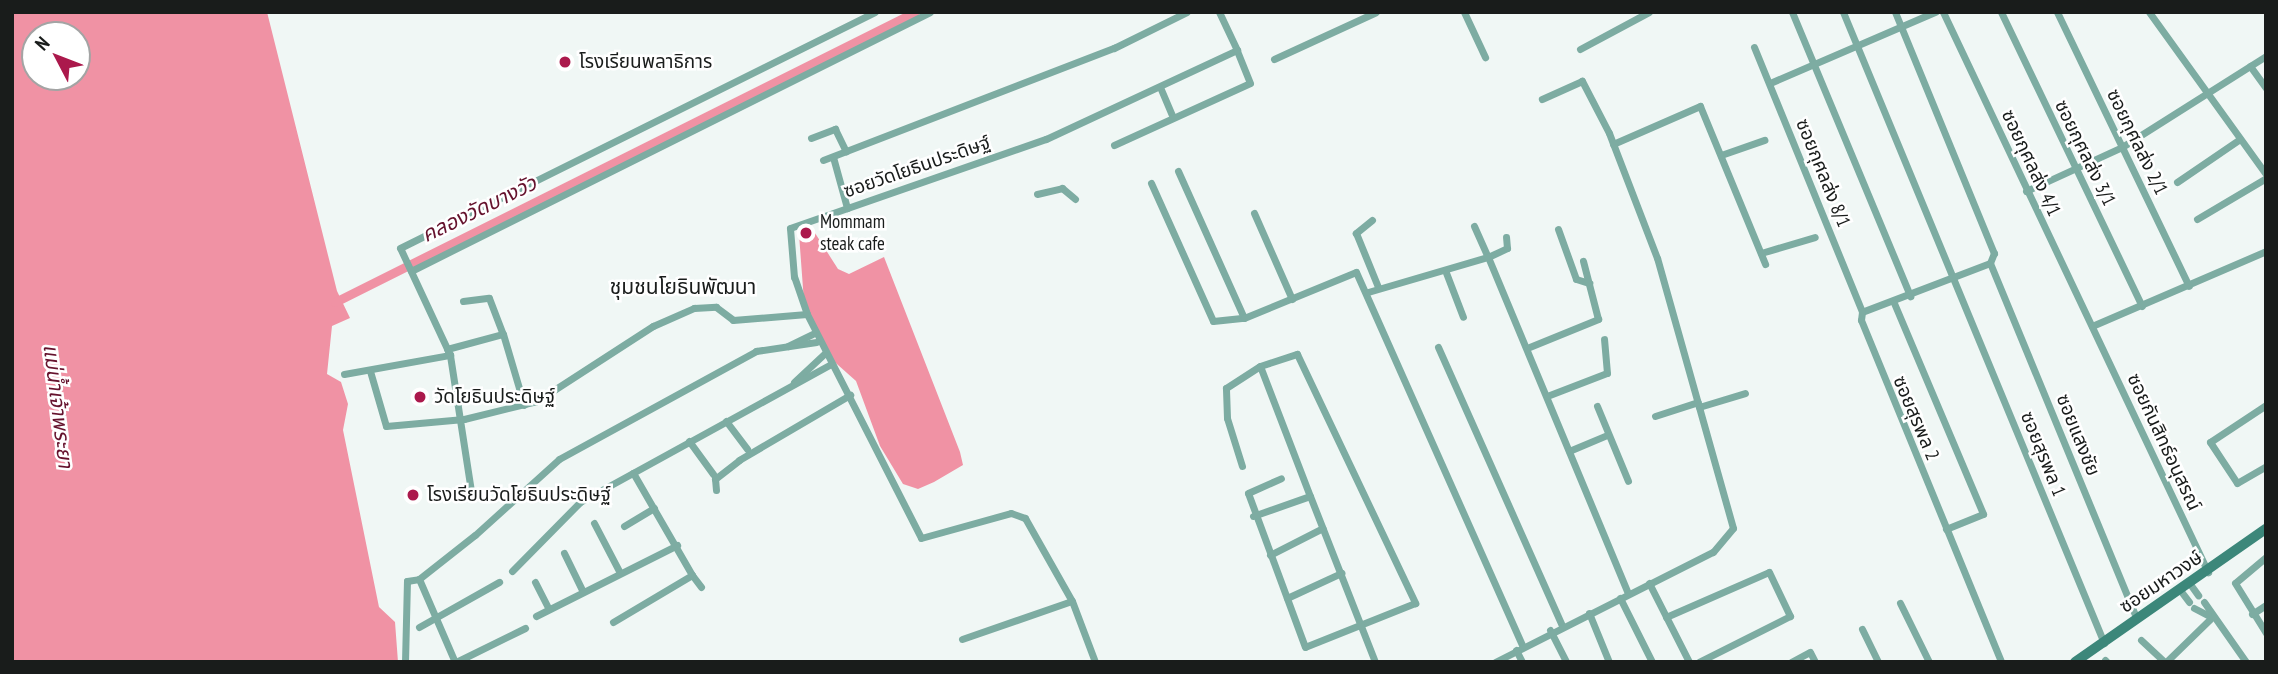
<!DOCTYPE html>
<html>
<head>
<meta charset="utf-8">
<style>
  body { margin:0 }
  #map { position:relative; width:2278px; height:674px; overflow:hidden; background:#f0f7f5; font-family:"PT Sans Narrow","Noto Sans Thai",sans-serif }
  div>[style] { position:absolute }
  .water>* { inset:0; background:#f092a4 }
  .canal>* { height:9px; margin:-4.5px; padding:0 4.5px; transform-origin:4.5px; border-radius:4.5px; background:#f092a4 }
  .street>* { height:7px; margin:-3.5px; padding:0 3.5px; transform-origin:3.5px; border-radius:3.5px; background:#7daca2 }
  .secondary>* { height:10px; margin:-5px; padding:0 5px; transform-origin:5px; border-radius:5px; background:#3c877a }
  .dots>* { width:19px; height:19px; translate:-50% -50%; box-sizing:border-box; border:4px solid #fff; border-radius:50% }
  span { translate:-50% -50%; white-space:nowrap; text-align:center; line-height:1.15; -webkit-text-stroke:5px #fff; paint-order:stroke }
  .poi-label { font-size:19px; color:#191c1b }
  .left { translate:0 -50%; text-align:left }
  .street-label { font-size:19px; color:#191c1b }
  .water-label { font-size:21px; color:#65122d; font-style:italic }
  .neighbourhood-label { font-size:21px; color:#191c1b }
  .frame { position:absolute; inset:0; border:14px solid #191c1b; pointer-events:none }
  .north { position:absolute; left:21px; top:21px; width:70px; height:70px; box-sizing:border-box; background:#fff; border:2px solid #a3a4a4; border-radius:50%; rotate:312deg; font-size:19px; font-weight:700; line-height:28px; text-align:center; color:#191c1b }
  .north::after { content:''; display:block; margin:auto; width:24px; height:32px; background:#ab194c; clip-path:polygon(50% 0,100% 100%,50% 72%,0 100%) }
</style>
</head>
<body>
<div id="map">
  <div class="water">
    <i style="clip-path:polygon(evenodd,12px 12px,267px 12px,337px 291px,350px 318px,332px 326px,327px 374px,341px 382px,348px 404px,343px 430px,379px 607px,395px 622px,398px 662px,12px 662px,12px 12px,35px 35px,77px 35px,77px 77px,35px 77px,35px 35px)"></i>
    <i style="clip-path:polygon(815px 233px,838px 269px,849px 274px,884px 257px,960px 452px,963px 465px,934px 482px,918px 489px,903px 484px,880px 446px,856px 381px,829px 357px,804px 302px,799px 234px)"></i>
  </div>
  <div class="canal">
    <i style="left:335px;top:302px;width:648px;rotate:-26.57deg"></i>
  </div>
  <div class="street">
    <i style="left:1464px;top:12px;width:50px;rotate:65deg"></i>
    <i style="left:1792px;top:12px;width:308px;rotate:67.4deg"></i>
    <i style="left:1843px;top:12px;width:683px;rotate:67.53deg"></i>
    <i style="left:1895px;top:12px;width:261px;rotate:67.7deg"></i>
    <i style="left:1994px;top:253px;width:11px;rotate:112deg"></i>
    <i style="left:1943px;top:12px;width:620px;rotate:64.68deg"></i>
    <i style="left:2001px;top:12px;width:326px;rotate:64.4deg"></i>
    <i style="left:2057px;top:12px;width:304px;rotate:64.3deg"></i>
    <i style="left:2149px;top:12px;width:200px;rotate:54.2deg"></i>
    <i style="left:1754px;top:47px;width:286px;rotate:67.8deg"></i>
    <i style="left:1580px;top:49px;width:78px;rotate:-28.2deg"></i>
    <i style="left:1274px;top:59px;width:112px;rotate:-24.7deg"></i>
    <i style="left:2250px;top:66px;width:27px;rotate:54deg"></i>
    <i style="left:1770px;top:83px;width:180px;rotate:-23.3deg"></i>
    <i style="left:1160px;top:87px;width:33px;rotate:67deg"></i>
    <i style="left:811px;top:138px;width:26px;rotate:-21deg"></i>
    <i style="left:835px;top:129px;width:25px;rotate:64deg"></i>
    <i style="left:1613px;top:144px;width:95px;rotate:-23.6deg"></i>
    <i style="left:1700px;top:106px;width:171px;rotate:67.6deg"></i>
    <i style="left:1114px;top:145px;width:149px;rotate:-24.5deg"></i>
    <i style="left:1250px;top:83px;width:35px;rotate:-112deg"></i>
    <i style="left:1721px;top:155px;width:46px;rotate:-19.2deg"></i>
    <i style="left:833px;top:157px;width:53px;rotate:74.6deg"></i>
    <i style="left:823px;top:160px;width:312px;rotate:-21.1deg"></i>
    <i style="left:1114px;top:48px;width:81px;rotate:-26.3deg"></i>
    <i style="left:1178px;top:171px;width:161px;rotate:65.8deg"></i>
    <i style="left:2177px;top:182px;width:76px;rotate:-34.3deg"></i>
    <i style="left:1151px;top:183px;width:151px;rotate:65.8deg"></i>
    <i style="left:1213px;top:321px;width:31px;rotate:-6deg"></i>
    <i style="left:1244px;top:318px;width:121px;rotate:-22.3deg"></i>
    <i style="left:1356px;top:272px;width:408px;rotate:66deg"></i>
    <i style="left:2026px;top:191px;width:106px;rotate:-24.6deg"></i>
    <i style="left:2122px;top:147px;width:170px;rotate:-32.3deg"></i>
    <i style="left:1037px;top:194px;width:26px;rotate:-13deg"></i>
    <i style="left:1062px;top:188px;width:17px;rotate:40deg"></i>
    <i style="left:1254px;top:213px;width:94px;rotate:66.2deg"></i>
    <i style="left:2197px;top:219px;width:80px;rotate:-30.7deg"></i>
    <i style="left:1372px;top:220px;width:21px;rotate:141deg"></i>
    <i style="left:1356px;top:233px;width:58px;rotate:67.8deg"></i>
    <i style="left:1474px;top:226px;width:34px;rotate:66deg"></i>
    <i style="left:1488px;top:257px;width:21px;rotate:-25deg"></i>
    <i style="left:1507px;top:248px;width:11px;rotate:-95deg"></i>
    <i style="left:1558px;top:229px;width:53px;rotate:70.2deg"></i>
    <i style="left:1576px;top:279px;width:14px;rotate:17deg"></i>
    <i style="left:1761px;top:253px;width:56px;rotate:-16.5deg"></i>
    <i style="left:1990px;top:263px;width:137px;rotate:159.1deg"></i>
    <i style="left:1862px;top:312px;width:8px;rotate:97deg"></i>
    <i style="left:1861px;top:320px;width:370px;rotate:67.7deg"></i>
    <i style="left:1990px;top:263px;width:385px;rotate:67.6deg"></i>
    <i style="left:1445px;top:270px;width:50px;rotate:69deg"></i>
    <i style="left:411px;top:271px;width:580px;rotate:-26.52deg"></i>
    <i style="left:1368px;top:292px;width:125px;rotate:-16.3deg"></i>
    <i style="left:1488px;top:257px;width:364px;rotate:67.4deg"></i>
    <i style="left:463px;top:301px;width:26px;rotate:-7deg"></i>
    <i style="left:489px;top:298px;width:39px;rotate:69deg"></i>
    <i style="left:1894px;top:303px;width:229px;rotate:67.1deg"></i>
    <i style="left:1983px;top:514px;width:40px;rotate:158deg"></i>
    <i style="left:807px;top:314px;width:251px;rotate:63deg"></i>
    <i style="left:921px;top:538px;width:93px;rotate:-15.5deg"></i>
    <i style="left:1011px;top:513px;width:15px;rotate:20deg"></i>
    <i style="left:1025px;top:518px;width:95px;rotate:60.5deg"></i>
    <i style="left:1072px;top:601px;width:65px;rotate:69.3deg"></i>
    <i style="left:2092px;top:326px;width:189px;rotate:-23.3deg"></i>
    <i style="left:788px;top:346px;width:28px;rotate:-26deg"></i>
    <i style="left:1438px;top:347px;width:304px;rotate:66deg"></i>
    <i style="left:1527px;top:348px;width:77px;rotate:-22.2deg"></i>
    <i style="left:1598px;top:319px;width:60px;rotate:-104.5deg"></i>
    <i style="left:447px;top:349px;width:58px;rotate:-15deg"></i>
    <i style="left:503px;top:334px;width:74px;rotate:73.5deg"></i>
    <i style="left:1260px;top:366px;width:139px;rotate:69deg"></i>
    <i style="left:370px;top:371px;width:57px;rotate:73.8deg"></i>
    <i style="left:386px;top:426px;width:78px;rotate:-5.1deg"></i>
    <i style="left:464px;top:419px;width:75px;rotate:-13.9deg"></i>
    <i style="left:537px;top:401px;width:138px;rotate:-32.9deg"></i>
    <i style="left:653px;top:326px;width:45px;rotate:-23.7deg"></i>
    <i style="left:694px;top:308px;width:22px;rotate:-3deg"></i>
    <i style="left:716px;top:307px;width:21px;rotate:37deg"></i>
    <i style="left:733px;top:320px;width:74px;rotate:-4.6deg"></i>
    <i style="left:807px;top:314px;width:39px;rotate:-109deg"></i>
    <i style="left:794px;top:277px;width:49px;rotate:-94.7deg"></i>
    <i style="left:790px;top:228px;width:271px;rotate:-19.2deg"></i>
    <i style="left:1046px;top:139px;width:211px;rotate:-25deg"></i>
    <i style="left:1237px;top:50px;width:42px;rotate:-115.3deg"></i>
    <i style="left:344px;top:374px;width:108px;rotate:-10.2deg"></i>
    <i style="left:794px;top:382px;width:41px;rotate:-43deg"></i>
    <i style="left:1547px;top:396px;width:64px;rotate:-21deg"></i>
    <i style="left:1607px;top:373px;width:34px;rotate:-95deg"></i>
    <i style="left:2266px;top:405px;width:67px;rotate:146.5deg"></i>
    <i style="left:2210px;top:442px;width:49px;rotate:56.6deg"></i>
    <i style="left:2237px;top:483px;width:34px;rotate:-30deg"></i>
    <i style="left:1597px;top:406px;width:81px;rotate:67.5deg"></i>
    <i style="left:1699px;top:407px;width:48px;rotate:-16.9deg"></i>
    <i style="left:1655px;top:416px;width:45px;rotate:-18deg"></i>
    <i style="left:726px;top:421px;width:35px;rotate:53deg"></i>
    <i style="left:689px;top:441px;width:41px;rotate:54deg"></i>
    <i style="left:1569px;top:451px;width:41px;rotate:-22.8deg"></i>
    <i style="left:1242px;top:466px;width:50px;rotate:-107.4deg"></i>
    <i style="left:1227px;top:418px;width:30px;rotate:-92deg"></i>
    <i style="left:1226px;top:388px;width:40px;rotate:-32.9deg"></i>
    <i style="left:1260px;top:366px;width:39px;rotate:-18deg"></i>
    <i style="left:1297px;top:354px;width:276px;rotate:64.6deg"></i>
    <i style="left:1415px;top:603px;width:118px;rotate:158.2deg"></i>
    <i style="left:1305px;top:647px;width:164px;rotate:-110.3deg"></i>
    <i style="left:1248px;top:493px;width:36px;rotate:-24deg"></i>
    <i style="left:716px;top:490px;width:11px;rotate:-95deg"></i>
    <i style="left:715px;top:479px;width:31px;rotate:-38deg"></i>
    <i style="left:739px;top:460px;width:129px;rotate:-30.4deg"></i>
    <i style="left:471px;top:491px;width:138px;rotate:-98.8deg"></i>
    <i style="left:450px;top:355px;width:118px;rotate:-115deg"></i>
    <i style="left:400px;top:248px;width:530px;rotate:-26.42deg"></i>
    <i style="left:1253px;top:516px;width:60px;rotate:-19.3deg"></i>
    <i style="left:1310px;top:496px;width:178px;rotate:68.6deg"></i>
    <i style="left:594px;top:523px;width:56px;rotate:62.5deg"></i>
    <i style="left:624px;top:526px;width:35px;rotate:-31deg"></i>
    <i style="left:564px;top:553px;width:43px;rotate:64deg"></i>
    <i style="left:1270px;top:555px;width:59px;rotate:-27deg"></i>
    <i style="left:2266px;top:557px;width:40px;rotate:140deg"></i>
    <i style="left:2235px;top:583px;width:59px;rotate:58.2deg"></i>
    <i style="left:512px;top:571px;width:97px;rotate:-45.4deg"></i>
    <i style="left:580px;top:502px;width:286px;rotate:-28.8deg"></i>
    <i style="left:692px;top:575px;width:15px;rotate:53deg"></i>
    <i style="left:419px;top:579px;width:90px;rotate:66.6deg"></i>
    <i style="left:535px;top:582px;width:30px;rotate:63deg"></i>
    <i style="left:1649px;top:583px;width:89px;rotate:63.1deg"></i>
    <i style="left:2190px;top:584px;width:14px;rotate:54deg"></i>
    <i style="left:2180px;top:590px;width:15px;rotate:53deg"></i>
    <i style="left:1287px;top:598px;width:60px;rotate:-24.8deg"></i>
    <i style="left:1620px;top:598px;width:72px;rotate:63.4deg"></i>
    <i style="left:2204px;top:602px;width:73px;rotate:55deg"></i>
    <i style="left:1900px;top:603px;width:66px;rotate:63.8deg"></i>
    <i style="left:2194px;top:608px;width:16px;rotate:27deg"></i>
    <i style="left:1589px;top:613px;width:53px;rotate:67.8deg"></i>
    <i style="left:2252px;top:614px;width:17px;rotate:-33deg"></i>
    <i style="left:536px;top:616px;width:158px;rotate:-26.7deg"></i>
    <i style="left:1666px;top:617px;width:112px;rotate:-23.6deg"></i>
    <i style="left:1769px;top:572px;width:49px;rotate:64.5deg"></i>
    <i style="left:1790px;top:616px;width:102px;rotate:153.2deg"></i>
    <i style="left:613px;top:622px;width:92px;rotate:-30.7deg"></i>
    <i style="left:692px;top:575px;width:118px;rotate:-120deg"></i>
    <i style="left:419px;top:627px;width:92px;rotate:-29.4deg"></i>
    <i style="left:1862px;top:629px;width:37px;rotate:64deg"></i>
    <i style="left:1550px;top:630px;width:36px;rotate:63deg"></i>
    <i style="left:962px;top:639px;width:116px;rotate:-19.1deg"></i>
    <i style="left:2141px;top:640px;width:33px;rotate:43deg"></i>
    <i style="left:1516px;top:650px;width:13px;rotate:63deg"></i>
    <i style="left:2105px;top:660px;width:3px;rotate:45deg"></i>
    <i style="left:405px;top:662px;width:81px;rotate:-88.6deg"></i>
    <i style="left:407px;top:581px;width:12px;rotate:-9deg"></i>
    <i style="left:419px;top:579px;width:71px;rotate:-38.2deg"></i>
    <i style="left:475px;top:535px;width:113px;rotate:-42.1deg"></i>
    <i style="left:559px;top:459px;width:225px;rotate:-28.7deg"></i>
    <i style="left:756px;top:351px;width:61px;rotate:-8.5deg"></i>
    <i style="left:456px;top:662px;width:77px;rotate:-26.2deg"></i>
    <i style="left:1495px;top:662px;width:244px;rotate:-26.8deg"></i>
    <i style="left:1713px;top:552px;width:31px;rotate:-50deg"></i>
    <i style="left:1733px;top:528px;width:280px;rotate:-105.7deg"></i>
    <i style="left:1657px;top:258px;width:134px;rotate:-111deg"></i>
    <i style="left:1609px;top:133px;width:59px;rotate:-117.4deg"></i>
    <i style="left:1582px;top:81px;width:44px;rotate:155.8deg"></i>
    <i style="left:1791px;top:662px;width:21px;rotate:-28deg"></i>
    <i style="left:1810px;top:652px;width:11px;rotate:63deg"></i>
    <i style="left:2166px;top:662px;width:62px;rotate:-44.3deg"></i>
  </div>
  <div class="secondary">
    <i style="left:2075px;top:662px;width:233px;rotate:-34.9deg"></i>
  </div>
  <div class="dots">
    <i style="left:565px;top:62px;background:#ab194c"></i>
    <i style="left:806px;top:233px;background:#ab194c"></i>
    <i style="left:420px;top:397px;background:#ab194c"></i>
    <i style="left:413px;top:495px;background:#ab194c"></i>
  </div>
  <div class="poi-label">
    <span class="left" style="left:579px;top:62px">โรงเรียนพลาธิการ</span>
    <span class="left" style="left:820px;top:233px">Mommam<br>steak cafe</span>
    <span class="left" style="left:434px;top:397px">วัดโยธินประดิษฐ์</span>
    <span class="left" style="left:427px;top:495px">โรงเรียนวัดโยธินประดิษฐ์</span>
  </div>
  <div class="street-label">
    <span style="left:2137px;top:142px;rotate:64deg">ซอยกุศลส่ง 2/1</span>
    <span style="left:2085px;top:153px;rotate:64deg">ซอยกุศลส่ง 3/1</span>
    <span style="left:2031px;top:163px;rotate:65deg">ซอยกุศลส่ง 4/1</span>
    <span style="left:917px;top:167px;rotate:-19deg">ซอยวัดโยธินประดิษฐ์</span>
    <span style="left:1823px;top:173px;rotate:68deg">ซอยกุศลส่ง 8/1</span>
    <span style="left:1916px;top:418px;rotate:67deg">ซอยสุรพล 2</span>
    <span style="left:2078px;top:435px;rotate:68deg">ซอยแสงชัย</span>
    <span style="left:2164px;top:442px;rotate:65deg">ซอยกันสิทธ์อนุสรณ์</span>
    <span style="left:2043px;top:454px;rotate:68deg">ซอยสุรพล 1</span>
    <span style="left:2161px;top:582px;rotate:-34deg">ซอยมหาวงษ์</span>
  </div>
  <div class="water-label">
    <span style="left:479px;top:209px;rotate:-26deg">คลองวัดบางวัว</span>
    <span style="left:58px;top:406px;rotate:83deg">แม่น้ำเจ้าพระยา</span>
  </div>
  <div class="neighbourhood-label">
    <span style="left:683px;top:287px">ชุมชนโยธินพัฒนา</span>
  </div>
  <div class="frame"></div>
  <div class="north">N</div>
</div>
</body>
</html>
